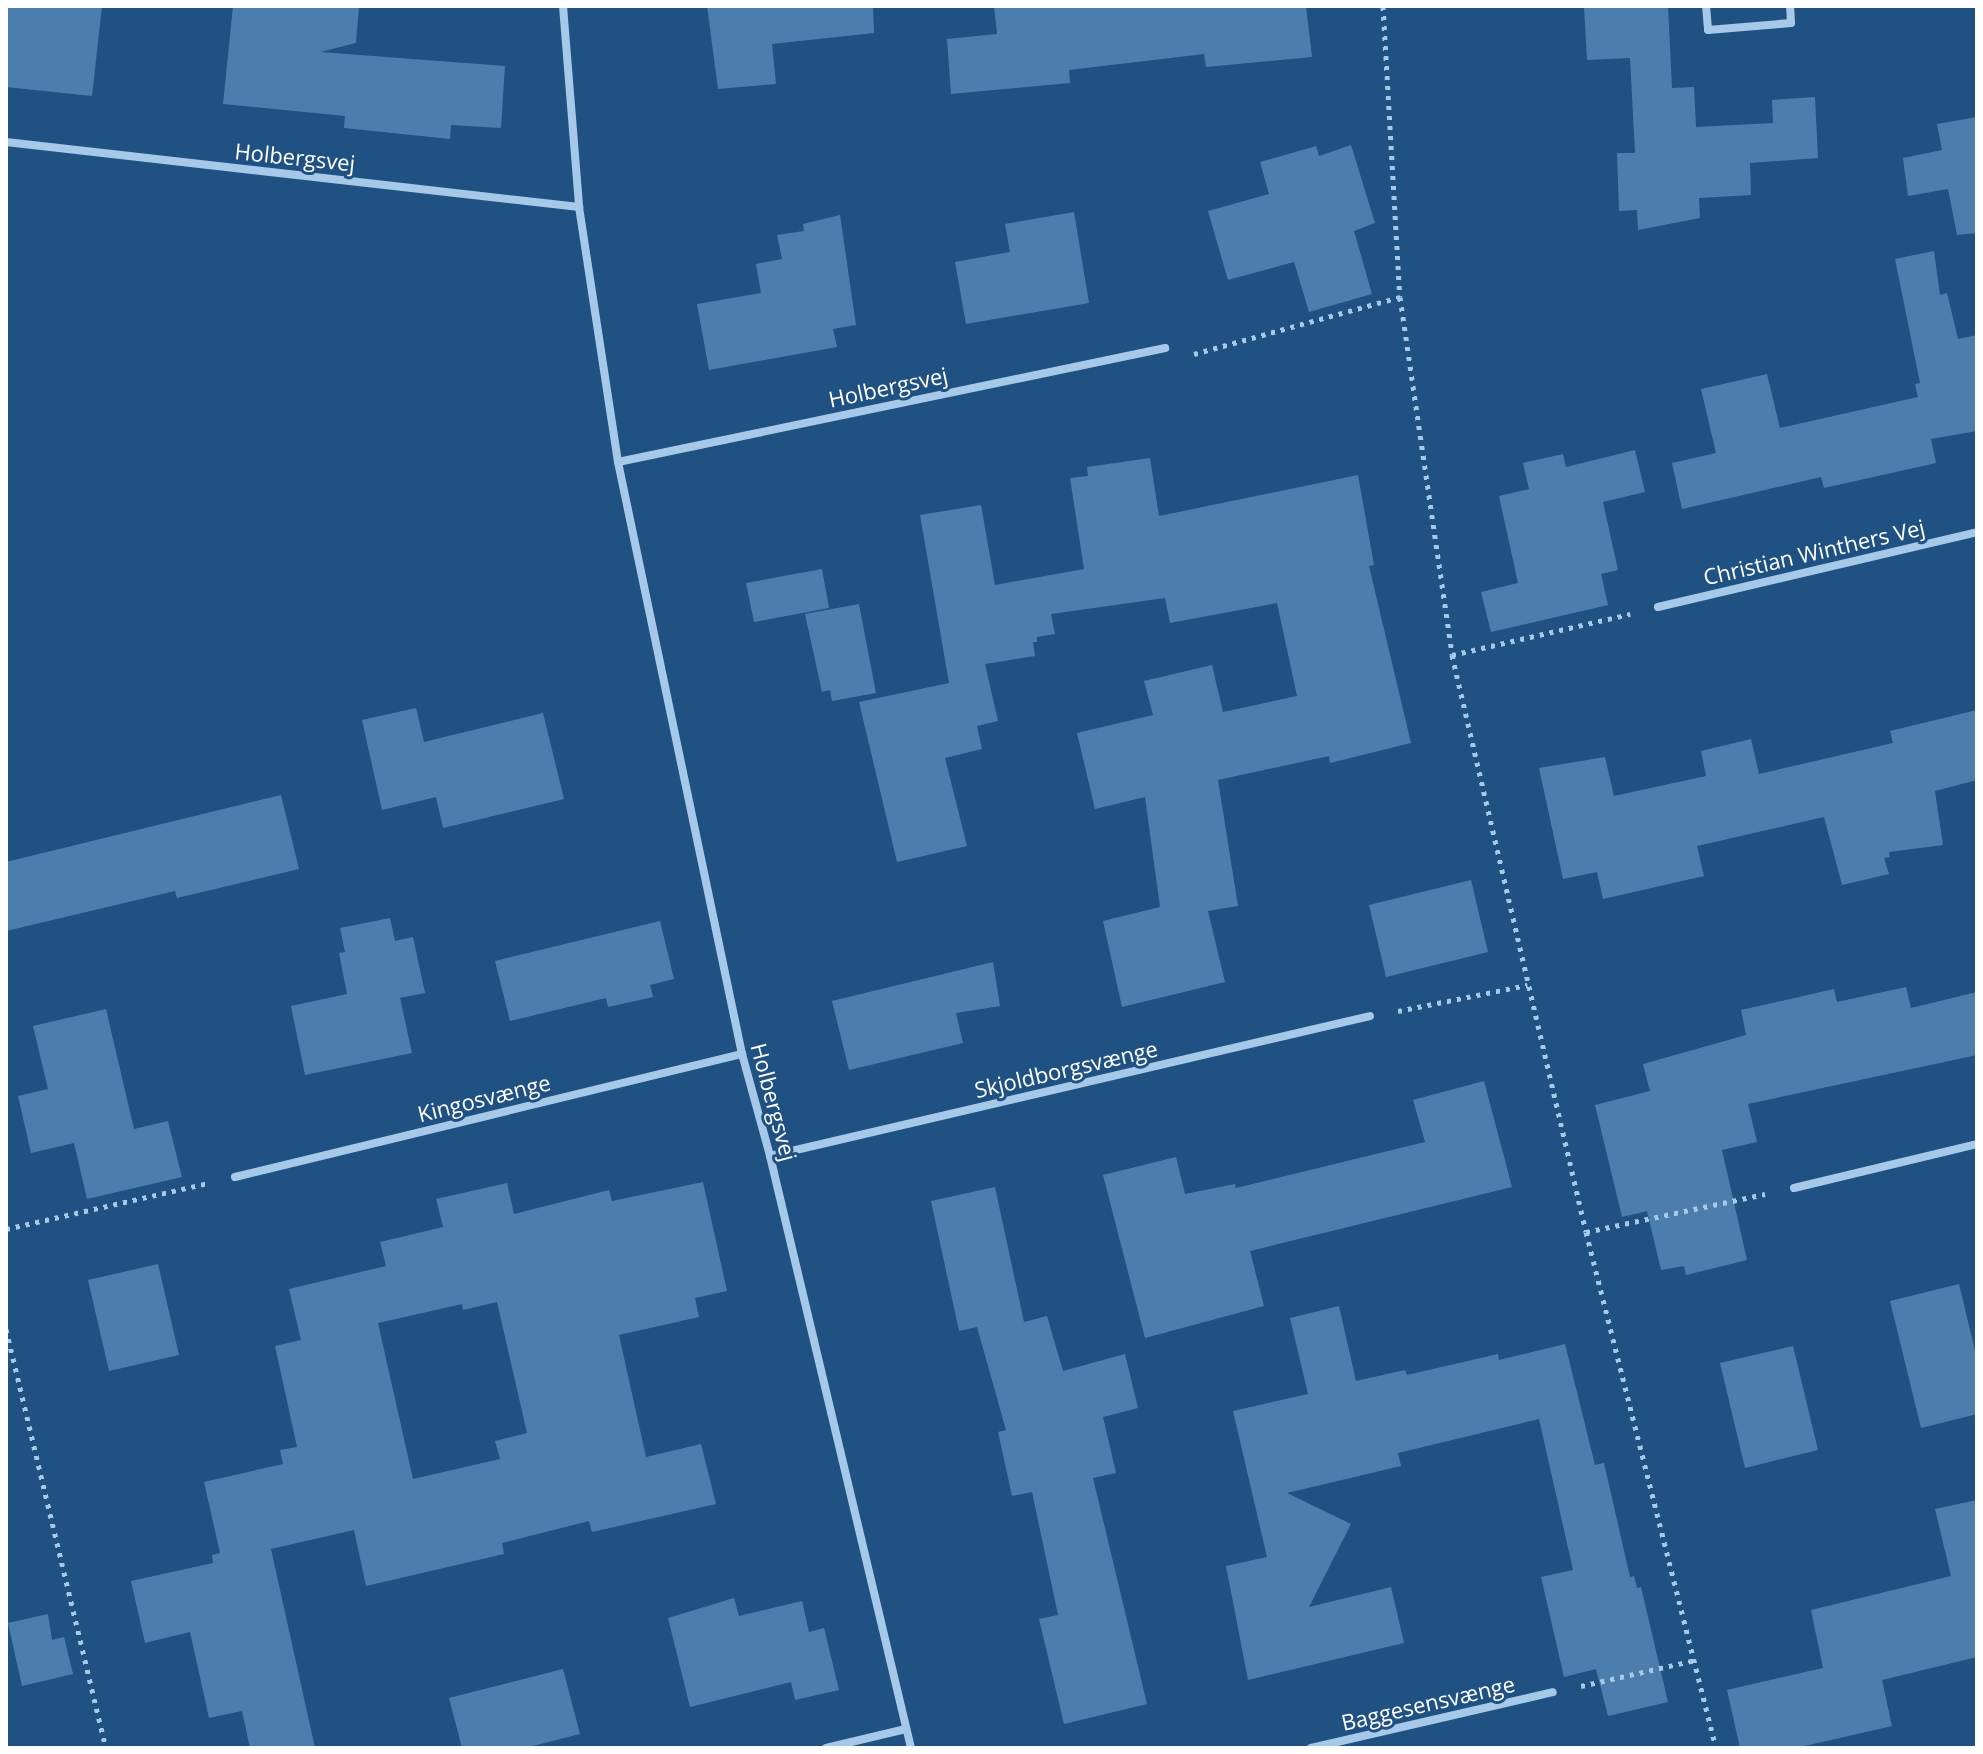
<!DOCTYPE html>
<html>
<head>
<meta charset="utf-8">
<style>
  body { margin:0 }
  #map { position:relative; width:1983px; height:1754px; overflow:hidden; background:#205183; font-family:"Open Sans",sans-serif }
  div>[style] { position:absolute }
  .building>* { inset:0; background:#4c7ead }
  .path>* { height:5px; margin-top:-2.5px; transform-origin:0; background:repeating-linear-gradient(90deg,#a7c9e9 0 4px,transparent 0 10px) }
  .street>* { height:8px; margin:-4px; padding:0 4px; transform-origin:4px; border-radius:4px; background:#a7c9e9 }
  span { translate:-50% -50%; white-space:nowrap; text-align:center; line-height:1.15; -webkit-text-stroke:6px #205183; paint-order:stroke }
  .street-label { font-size:22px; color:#fff }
  .frame { position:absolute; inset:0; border:8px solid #fff; pointer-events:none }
</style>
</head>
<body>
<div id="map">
  <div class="building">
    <i style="clip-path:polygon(6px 6px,102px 6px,92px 96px,6px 87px)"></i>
    <i style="clip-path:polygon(233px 6px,359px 6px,356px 43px,320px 52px,505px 66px,501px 128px,451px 125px,450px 139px,344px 128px,345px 116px,223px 104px)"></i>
    <i style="clip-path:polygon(707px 6px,873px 6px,874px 33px,772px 44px,776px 84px,718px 89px)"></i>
    <i style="clip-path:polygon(994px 6px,1306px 6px,1312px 57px,1206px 67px,1204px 54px,1069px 70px,1070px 83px,951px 94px,947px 39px,997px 34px)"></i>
    <i style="clip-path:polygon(1584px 6px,1668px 6px,1672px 88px,1694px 87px,1696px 127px,1773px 123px,1772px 100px,1815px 97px,1818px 158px,1750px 163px,1751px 195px,1699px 198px,1700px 218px,1638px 230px,1637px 210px,1619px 211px,1617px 153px,1635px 153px,1630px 58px,1587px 60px)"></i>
    <i style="clip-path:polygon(1977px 117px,1977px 233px,1957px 235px,1948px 189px,1908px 196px,1903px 158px,1942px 150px,1937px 124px)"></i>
    <i style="clip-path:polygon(1351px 145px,1375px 223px,1354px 231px,1372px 294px,1309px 312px,1294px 262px,1228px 280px,1208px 211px,1269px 194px,1260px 162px,1316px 146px,1319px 156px)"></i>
    <i style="clip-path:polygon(1074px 212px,1089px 303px,966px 324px,955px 262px,1010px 252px,1005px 224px)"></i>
    <i style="clip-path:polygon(840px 215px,856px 325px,833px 329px,837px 347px,709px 370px,697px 304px,761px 293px,756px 264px,782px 259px,777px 235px,804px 231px,803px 224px)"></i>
    <i style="clip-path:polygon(1934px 251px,1940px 295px,1947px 293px,1958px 339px,1977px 335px,1977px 431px,1931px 439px,1936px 463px,1824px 488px,1821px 477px,1682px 509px,1672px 463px,1716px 453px,1701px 389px,1767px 374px,1780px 428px,1918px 397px,1915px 384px,1920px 383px,1895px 259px)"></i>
    <i style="clip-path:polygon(1635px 450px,1645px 492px,1603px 502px,1618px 570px,1601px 574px,1608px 605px,1491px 632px,1481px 592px,1518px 583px,1499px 496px,1529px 489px,1523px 463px,1563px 454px,1566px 467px)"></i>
    <i style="clip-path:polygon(1150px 458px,1159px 516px,1358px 475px,1374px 565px,1369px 566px,1411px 743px,1330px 763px,1329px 756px,1218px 780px,1238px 906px,1208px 911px,1225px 982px,1122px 1007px,1103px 921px,1160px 907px,1145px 797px,1095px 809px,1077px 733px,1153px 715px,1144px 681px,1212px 665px,1223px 712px,1297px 696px,1277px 603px,1170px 623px,1165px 598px,1051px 614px,1055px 634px,1037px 637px,1037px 642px,1033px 642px,1035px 656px,985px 664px,998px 721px,977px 726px,982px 749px,945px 758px,967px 846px,897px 862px,859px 702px,949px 683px,920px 515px,981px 505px,995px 585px,1084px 569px,1070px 478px,1088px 476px,1087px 467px)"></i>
    <i style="clip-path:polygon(822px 569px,829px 608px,754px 622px,746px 583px)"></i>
    <i style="clip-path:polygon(859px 604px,876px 693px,832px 701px,830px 690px,822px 692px,805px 614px)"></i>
    <i style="clip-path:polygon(416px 708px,424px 742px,543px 713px,564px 799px,443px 828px,436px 797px,382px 810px,362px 720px)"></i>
    <i style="clip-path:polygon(1977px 710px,1977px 780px,1935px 791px,1943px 845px,1889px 852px,1890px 857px,1884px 858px,1889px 874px,1842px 885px,1824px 817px,1697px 846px,1704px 876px,1603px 899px,1597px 872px,1563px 879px,1539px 768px,1605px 757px,1614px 796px,1706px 776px,1701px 751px,1751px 739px,1759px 774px,1893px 743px,1890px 731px)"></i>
    <i style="clip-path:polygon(281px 795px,299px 869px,177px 898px,175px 891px,6px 931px,6px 862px)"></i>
    <i style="clip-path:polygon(1471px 880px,1488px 952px,1386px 977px,1369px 905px)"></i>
    <i style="clip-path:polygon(390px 918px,395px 941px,413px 937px,425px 993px,400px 998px,412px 1053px,305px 1075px,291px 1006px,347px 994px,339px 953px,345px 952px,340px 928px)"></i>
    <i style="clip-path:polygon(660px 921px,674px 979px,650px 985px,653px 997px,608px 1007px,606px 998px,510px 1021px,495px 961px)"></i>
    <i style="clip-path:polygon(993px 962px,1000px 1006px,956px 1013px,963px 1043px,849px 1070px,832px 1001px)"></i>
    <i style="clip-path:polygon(1906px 987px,1911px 1008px,1977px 992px,1977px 1055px,1748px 1104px,1757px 1142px,1722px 1150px,1747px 1260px,1686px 1275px,1684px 1266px,1661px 1270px,1647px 1211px,1622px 1217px,1595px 1105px,1650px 1091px,1643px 1064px,1746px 1035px,1741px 1010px,1834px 989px,1837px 1002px)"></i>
    <i style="clip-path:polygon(106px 1009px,134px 1129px,168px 1121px,182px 1177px,87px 1199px,74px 1143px,31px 1153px,18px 1096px,48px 1089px,33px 1026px)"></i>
    <i style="clip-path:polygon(1484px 1081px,1512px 1187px,1250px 1251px,1264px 1306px,1145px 1338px,1103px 1175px,1176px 1157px,1185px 1194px,1235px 1184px,1236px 1188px,1425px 1142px,1413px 1100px)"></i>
    <i style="clip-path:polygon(evenodd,703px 1182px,727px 1291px,695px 1298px,699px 1317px,619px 1335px,646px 1457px,701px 1444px,716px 1504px,592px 1532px,589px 1521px,502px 1543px,504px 1554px,366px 1586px,354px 1530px,271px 1549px,315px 1748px,250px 1748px,242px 1711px,209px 1718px,190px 1632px,145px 1643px,131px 1581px,213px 1563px,212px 1555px,220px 1553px,204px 1482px,283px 1464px,280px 1450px,297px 1447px,275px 1346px,301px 1340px,289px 1289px,386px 1266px,380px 1242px,443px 1227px,436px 1199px,507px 1183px,514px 1214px,609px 1190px,612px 1201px,703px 1182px,497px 1302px,527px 1433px,495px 1441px,500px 1459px,413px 1479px,378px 1323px,462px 1304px,463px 1310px,497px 1302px)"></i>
    <i style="clip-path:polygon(995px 1187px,1024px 1322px,1047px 1316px,1063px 1371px,1125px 1354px,1138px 1408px,1103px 1417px,1116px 1473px,1093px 1478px,1147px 1704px,1064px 1724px,1039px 1619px,1058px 1615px,1032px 1492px,1012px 1496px,998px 1432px,1006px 1430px,977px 1327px,959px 1331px,931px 1201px)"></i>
    <i style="clip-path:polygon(158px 1264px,179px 1355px,109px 1371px,88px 1280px)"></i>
    <i style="clip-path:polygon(1959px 1284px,1977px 1359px,1977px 1414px,1921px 1428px,1890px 1301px)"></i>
    <i style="clip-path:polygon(1339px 1306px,1356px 1381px,1405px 1370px,1407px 1375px,1498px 1354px,1499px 1360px,1565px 1344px,1595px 1465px,1604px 1463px,1630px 1577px,1634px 1576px,1637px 1588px,1641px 1587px,1668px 1702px,1608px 1716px,1596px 1669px,1564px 1677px,1541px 1577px,1573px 1570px,1539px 1419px,1398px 1453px,1401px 1466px,1287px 1493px,1351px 1524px,1309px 1607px,1391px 1587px,1404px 1643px,1248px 1680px,1226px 1566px,1267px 1557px,1233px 1411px,1308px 1394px,1290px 1318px)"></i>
    <i style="clip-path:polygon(1793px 1346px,1818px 1450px,1745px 1468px,1720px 1363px)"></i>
    <i style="clip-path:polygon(1977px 1500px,1977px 1657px,1882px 1680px,1892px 1726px,1796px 1748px,1740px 1748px,1727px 1690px,1823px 1668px,1811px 1610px,1951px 1576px,1935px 1509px)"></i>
    <i style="clip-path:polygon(734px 1598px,739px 1616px,802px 1601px,809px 1632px,824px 1628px,839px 1690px,795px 1700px,791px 1682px,690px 1707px,668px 1618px)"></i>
    <i style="clip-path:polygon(48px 1614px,52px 1640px,64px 1637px,73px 1674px,22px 1686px,8px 1623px)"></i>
    <i style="clip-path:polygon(563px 1669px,580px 1734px,525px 1748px,462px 1748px,449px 1698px)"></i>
  </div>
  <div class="path">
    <i style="left:1383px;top:6px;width:291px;rotate:86.7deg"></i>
    <i style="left:1400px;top:297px;width:362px;rotate:81.7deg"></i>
    <i style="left:1452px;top:655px;width:592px;rotate:76.93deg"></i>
    <i style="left:1586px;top:1232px;width:532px;rotate:75.86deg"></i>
    <i style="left:1194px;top:354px;width:214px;rotate:-15.5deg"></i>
    <i style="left:1452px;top:655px;width:183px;rotate:-13deg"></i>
    <i style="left:1398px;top:1011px;width:132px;rotate:-11.4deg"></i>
    <i style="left:6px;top:1229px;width:207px;rotate:-12.8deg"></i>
    <i style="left:1586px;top:1232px;width:183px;rotate:-12deg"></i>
    <i style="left:6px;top:1329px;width:431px;rotate:76.6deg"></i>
    <i style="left:1581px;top:1686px;width:117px;rotate:-12.8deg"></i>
  </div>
  <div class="street">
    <i style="left:563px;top:6px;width:202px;rotate:85.4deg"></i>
    <i style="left:579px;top:207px;width:258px;rotate:81.3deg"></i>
    <i style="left:618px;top:462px;width:605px;rotate:78.17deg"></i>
    <i style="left:742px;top:1054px;width:106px;rotate:74.6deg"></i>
    <i style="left:770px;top:1156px;width:609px;rotate:76.6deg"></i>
    <i style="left:1706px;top:6px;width:24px;rotate:85deg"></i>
    <i style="left:1708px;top:30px;width:83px;rotate:-4.8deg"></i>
    <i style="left:1791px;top:23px;width:17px;rotate:-93deg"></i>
    <i style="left:6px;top:142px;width:577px;rotate:6.47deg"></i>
    <i style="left:618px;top:462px;width:559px;rotate:-11.77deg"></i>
    <i style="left:1658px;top:607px;width:328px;rotate:-13.2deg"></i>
    <i style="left:770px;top:1156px;width:616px;rotate:-13.13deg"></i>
    <i style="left:235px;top:1177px;width:522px;rotate:-13.64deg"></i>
    <i style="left:1794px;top:1188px;width:188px;rotate:-13.5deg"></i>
    <i style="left:826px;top:1748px;width:82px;rotate:-13.4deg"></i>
    <i style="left:1311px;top:1748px;width:248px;rotate:-13deg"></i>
  </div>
  <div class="street-label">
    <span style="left:295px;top:157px;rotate:6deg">Holbergsvej</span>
    <span style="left:888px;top:387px;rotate:-12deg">Holbergsvej</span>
    <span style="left:1814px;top:552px;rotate:-13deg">Christian Winthers Vej</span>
    <span style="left:1066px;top:1069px;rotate:-13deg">Skjoldborgsvænge</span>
    <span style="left:484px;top:1098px;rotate:-14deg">Kingosvænge</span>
    <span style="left:774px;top:1102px;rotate:75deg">Holbergsvej</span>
    <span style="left:1428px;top:1703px;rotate:-13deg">Baggesensvænge</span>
  </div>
  <div class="frame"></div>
</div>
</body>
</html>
